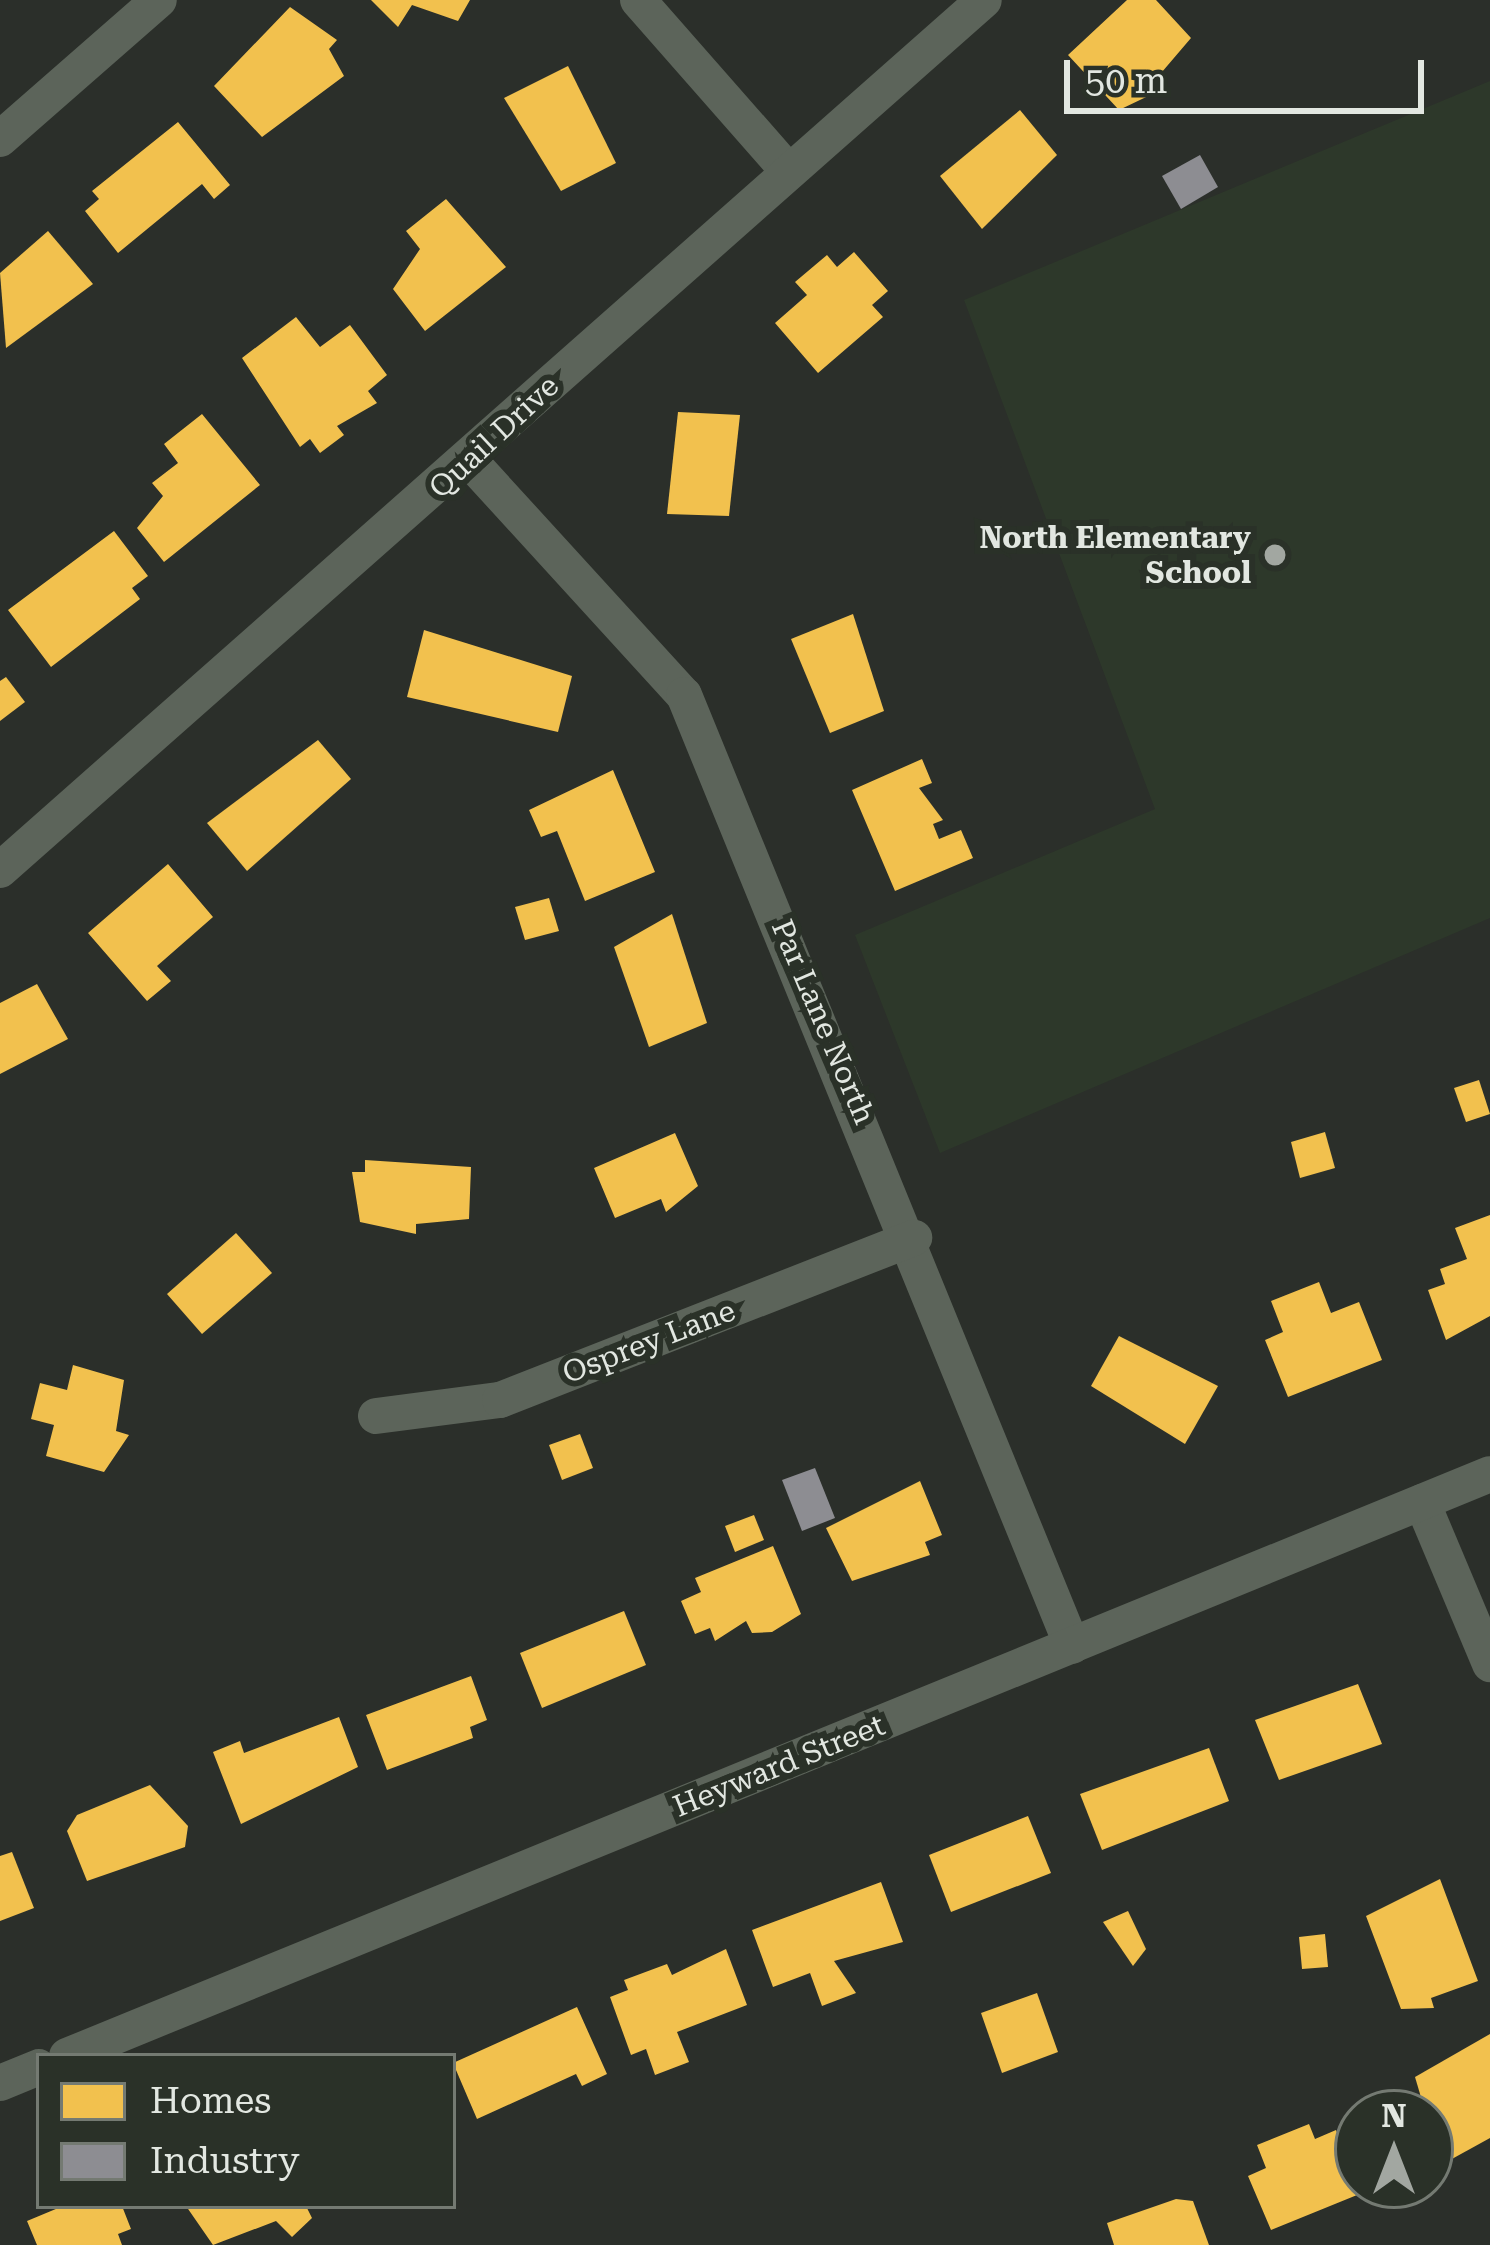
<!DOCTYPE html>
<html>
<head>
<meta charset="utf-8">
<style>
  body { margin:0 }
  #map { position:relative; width:1490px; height:2245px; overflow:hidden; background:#2b2f2a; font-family:"Roboto Serif",serif }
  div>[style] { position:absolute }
  .built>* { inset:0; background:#2d382a }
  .homes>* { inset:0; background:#f2c14e }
  .industry>* { inset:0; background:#8d8d92 }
  .street>* { height:36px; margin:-18px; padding:0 18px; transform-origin:18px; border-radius:18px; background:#5c645a }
  .dots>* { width:33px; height:33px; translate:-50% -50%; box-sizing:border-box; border:6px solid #2a3128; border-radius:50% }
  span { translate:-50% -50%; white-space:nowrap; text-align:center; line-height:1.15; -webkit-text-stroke:12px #2a3128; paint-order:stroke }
  .street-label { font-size:30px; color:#e2e7e1 }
  .poi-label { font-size:30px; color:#e2e7e1; font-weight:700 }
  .right { translate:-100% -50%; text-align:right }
  .legend { position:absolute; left:36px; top:2053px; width:420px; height:156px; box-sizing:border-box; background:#2a3128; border:3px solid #747a72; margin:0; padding:15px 21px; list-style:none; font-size:36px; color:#e2e7e1 }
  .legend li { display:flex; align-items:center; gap:24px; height:60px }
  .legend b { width:60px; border:3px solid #747a72 }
  .north { position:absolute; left:1334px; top:2089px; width:120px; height:120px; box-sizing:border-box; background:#2a3128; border:3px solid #747a72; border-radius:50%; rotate:0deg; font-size:33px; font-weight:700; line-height:48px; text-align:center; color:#e2e7e1 }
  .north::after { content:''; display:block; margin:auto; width:42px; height:54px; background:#a2a7a1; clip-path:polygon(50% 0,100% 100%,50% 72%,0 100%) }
  .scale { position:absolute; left:1064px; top:60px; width:360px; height:54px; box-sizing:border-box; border:6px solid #e2e7e1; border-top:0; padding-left:15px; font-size:36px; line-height:42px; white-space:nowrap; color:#e2e7e1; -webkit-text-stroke:9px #2a3128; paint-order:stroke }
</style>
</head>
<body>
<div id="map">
  <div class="built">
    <i style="clip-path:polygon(1490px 81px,1490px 918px,940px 1153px,855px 935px,1155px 809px,964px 300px)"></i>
  </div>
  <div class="homes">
    <i style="clip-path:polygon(371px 0,470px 0,458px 21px,412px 5px,398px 27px)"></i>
    <i style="clip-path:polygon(1127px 0,1156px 0,1191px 38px,1156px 79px,1165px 88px,1119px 110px,1068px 55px)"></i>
    <i style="clip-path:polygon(290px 7px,337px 40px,329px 49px,344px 76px,262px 137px,214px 86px)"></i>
    <i style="clip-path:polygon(568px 66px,616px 163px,561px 191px,504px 98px)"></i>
    <i style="clip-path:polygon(1020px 110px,1057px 155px,982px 229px,940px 176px)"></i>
    <i style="clip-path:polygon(178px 122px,230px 185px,214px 199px,202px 184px,118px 253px,85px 211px,99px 199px,92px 191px)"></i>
    <i style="clip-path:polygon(446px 199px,506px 267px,425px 331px,393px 289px,420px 249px,406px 231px)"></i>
    <i style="clip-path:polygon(48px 231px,93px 284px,6px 348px,0 273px)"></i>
    <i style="clip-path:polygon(854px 252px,888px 291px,872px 305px,883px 317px,818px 373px,775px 323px,807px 295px,795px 282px,827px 255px,837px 267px)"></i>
    <i style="clip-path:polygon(296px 317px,320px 347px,350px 325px,387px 375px,368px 391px,377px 403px,337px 426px,344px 435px,320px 453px,310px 439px,300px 447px,242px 358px)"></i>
    <i style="clip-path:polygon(678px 412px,740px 415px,729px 516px,667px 514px)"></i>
    <i style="clip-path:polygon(202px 414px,260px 485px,164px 562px,137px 528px,163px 496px,152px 483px,178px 463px,164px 444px)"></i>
    <i style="clip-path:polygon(114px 531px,148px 576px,132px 588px,140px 599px,51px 667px,8px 610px)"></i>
    <i style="clip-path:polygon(853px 614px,884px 711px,830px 733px,791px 639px)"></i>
    <i style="clip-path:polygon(424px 630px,572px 676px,558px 732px,407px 697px)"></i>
    <i style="clip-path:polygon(6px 677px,25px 702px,0 721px,0 681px)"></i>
    <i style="clip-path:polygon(318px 740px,351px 779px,247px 871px,207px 823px)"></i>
    <i style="clip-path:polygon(922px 759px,932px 783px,919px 788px,943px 820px,933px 824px,939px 839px,961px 830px,973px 858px,895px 891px,852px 790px)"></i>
    <i style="clip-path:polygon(613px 770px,655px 872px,585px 901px,557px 831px,541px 837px,529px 810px)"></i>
    <i style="clip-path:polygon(168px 864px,213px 917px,157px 966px,171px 981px,147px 1001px,88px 933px)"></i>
    <i style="clip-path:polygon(549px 898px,559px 931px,525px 940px,515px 907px)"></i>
    <i style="clip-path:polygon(672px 914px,707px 1023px,649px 1047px,614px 947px)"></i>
    <i style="clip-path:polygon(37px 984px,68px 1039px,0 1074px,0 1003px)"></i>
    <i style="clip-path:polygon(1479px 1080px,1490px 1114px,1466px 1122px,1454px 1088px)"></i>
    <i style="clip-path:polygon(1325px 1132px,1335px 1168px,1300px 1178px,1291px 1142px)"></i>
    <i style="clip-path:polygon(675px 1133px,698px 1186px,666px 1212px,661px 1199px,615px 1218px,594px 1168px)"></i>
    <i style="clip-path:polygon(365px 1160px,471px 1167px,469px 1219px,416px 1224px,416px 1234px,360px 1222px,352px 1172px,365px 1172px)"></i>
    <i style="clip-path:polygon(1490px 1215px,1490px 1316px,1446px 1340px,1428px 1290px,1445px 1284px,1440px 1269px,1467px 1259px,1455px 1228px)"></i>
    <i style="clip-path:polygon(236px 1233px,272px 1273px,202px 1334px,167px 1294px)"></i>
    <i style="clip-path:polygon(1319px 1282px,1331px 1313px,1359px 1302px,1382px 1360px,1288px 1397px,1265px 1340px,1283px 1332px,1271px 1301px)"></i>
    <i style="clip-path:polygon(1119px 1336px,1218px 1386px,1185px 1444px,1091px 1386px)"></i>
    <i style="clip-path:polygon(73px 1365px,124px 1380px,116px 1431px,129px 1435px,104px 1472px,46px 1456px,54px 1425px,31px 1419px,40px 1383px,67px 1390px)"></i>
    <i style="clip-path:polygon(580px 1434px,593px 1468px,562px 1480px,549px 1445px)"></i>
    <i style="clip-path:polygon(920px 1481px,942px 1535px,925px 1542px,930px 1555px,852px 1581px,826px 1528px)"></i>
    <i style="clip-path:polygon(754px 1515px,764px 1540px,735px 1552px,725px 1526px)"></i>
    <i style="clip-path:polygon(773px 1546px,801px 1614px,772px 1632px,752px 1633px,746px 1621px,715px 1641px,710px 1628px,695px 1634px,681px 1601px,701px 1592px,695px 1578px)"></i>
    <i style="clip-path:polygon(624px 1611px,646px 1665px,542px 1708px,520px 1653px)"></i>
    <i style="clip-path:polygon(471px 1676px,487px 1720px,470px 1727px,473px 1738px,387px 1770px,366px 1715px)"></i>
    <i style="clip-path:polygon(1358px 1684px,1382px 1744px,1279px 1780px,1255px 1720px)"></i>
    <i style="clip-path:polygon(339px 1717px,358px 1767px,241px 1824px,213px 1752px,240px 1741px,244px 1753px)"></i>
    <i style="clip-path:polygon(1209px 1748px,1229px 1801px,1102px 1850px,1080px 1794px)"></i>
    <i style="clip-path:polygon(150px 1785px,188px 1826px,185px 1847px,87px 1881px,67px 1831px,77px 1815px)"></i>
    <i style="clip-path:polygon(1028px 1816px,1051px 1873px,951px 1912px,929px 1855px)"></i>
    <i style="clip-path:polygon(12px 1852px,34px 1908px,0 1921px,0 1856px)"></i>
    <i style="clip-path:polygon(1440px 1879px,1478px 1981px,1431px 1998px,1434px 2008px,1401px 2009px,1366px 1916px)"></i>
    <i style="clip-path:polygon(881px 1882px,903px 1942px,834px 1961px,856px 1993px,822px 2006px,810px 1973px,773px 1987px,752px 1930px)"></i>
    <i style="clip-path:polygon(1128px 1911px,1146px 1949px,1133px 1966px,1103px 1922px)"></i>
    <i style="clip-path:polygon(1325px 1934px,1328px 1967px,1302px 1969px,1299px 1937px)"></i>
    <i style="clip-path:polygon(726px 1949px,747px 2005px,677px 2032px,689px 2062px,655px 2075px,646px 2049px,631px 2055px,610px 1997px,628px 1990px,624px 1980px,667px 1964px,672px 1975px)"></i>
    <i style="clip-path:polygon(1037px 1993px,1058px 2052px,1002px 2073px,981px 2013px)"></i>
    <i style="clip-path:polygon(577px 2007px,607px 2074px,582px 2086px,576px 2074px,477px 2119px,453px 2063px)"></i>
    <i style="clip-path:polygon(1490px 2034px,1490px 2138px,1441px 2165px,1415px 2077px)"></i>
    <i style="clip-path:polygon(1309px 2124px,1315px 2139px,1336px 2130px,1362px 2193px,1271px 2230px,1248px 2176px,1266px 2168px,1257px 2145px)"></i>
    <i style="clip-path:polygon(1176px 2199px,1193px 2201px,1209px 2245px,1114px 2245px,1107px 2223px)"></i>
    <i style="clip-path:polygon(63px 2206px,122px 2206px,131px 2229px,118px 2234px,122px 2245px,37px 2245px,27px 2221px)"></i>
    <i style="clip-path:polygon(186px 2206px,306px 2206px,312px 2218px,292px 2237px,276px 2221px,213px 2245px)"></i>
  </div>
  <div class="industry">
    <i style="clip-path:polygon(1200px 155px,1218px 187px,1181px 209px,1162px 176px)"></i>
    <i style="clip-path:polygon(815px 1468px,835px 1518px,802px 1531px,782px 1480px)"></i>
  </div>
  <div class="street">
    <i style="left:638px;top:0;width:227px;rotate:48.7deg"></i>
    <i style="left:0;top:139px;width:211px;rotate:-41.2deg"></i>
    <i style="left:470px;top:461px;width:317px;rotate:47.6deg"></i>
    <i style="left:684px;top:695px;width:1027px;rotate:67.8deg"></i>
    <i style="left:0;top:870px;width:1313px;rotate:-41.48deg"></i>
    <i style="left:376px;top:1416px;width:125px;rotate:-7.4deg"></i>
    <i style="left:500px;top:1400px;width:445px;rotate:-21.4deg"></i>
    <i style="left:1422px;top:1502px;width:176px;rotate:67.2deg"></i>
    <i style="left:67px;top:2056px;width:1537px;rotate:-22.24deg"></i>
    <i style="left:0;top:2083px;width:42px;rotate:-22.3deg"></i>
  </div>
  <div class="dots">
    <i style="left:1275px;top:555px;background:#a2a7a1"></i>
  </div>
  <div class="street-label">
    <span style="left:494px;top:437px;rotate:-43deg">Quail Drive</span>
    <span style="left:823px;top:1022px;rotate:67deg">Par Lane North</span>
    <span style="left:649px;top:1342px;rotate:-21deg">Osprey Lane</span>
    <span style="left:779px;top:1766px;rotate:-22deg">Heyward Street</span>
  </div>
  <div class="poi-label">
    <span class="right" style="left:1251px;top:555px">North Elementary<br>School</span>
  </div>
  <ul class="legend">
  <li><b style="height:33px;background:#f2c14e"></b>Homes</li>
  <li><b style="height:33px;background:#8d8d92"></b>Industry</li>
  </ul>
  <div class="north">N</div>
  <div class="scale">50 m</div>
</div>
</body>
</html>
